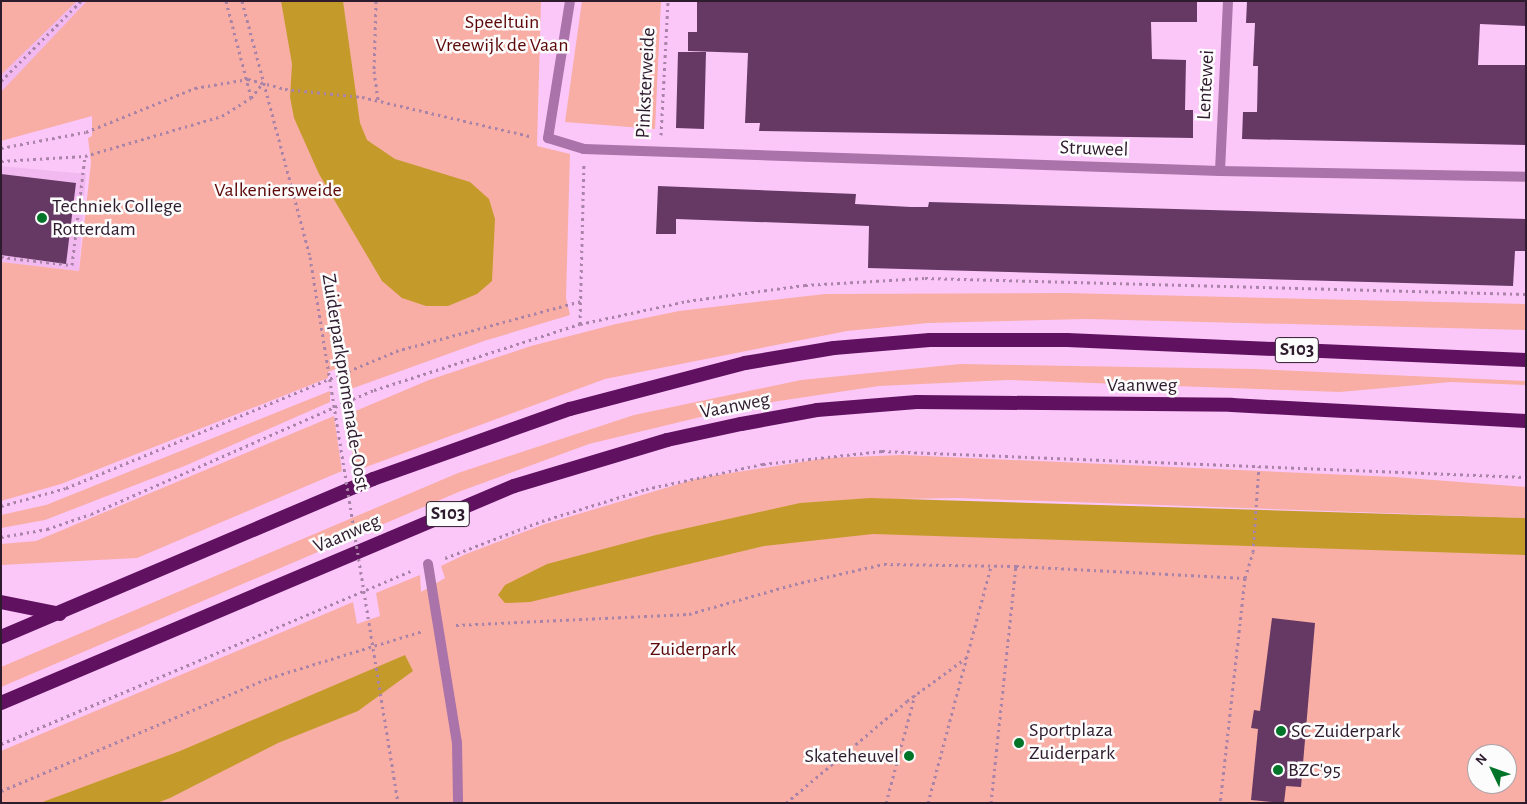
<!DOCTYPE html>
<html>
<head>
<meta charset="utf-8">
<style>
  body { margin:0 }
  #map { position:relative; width:1527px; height:804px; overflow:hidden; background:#fbc7f9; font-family:"Alegreya Sans",sans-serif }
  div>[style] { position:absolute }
  .built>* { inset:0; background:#f1b9f0 }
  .green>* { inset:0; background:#f8aea5 }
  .water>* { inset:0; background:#c49b2b }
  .building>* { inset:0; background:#653964 }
  .path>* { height:3px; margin-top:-1.5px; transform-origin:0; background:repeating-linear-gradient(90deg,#aa83a8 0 2.5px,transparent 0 6.5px) }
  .service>* { height:10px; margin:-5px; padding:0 5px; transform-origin:5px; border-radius:5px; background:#aa73a9 }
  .minor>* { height:10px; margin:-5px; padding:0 5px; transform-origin:5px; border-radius:5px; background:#aa73a9 }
  .trunk>* { height:14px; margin:-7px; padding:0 7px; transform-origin:7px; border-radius:7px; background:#601261 }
  .path-bridge>* { height:3px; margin-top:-1.5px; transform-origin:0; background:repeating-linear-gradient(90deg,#aa83a8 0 2.5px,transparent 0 6.5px) }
  .dots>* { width:14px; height:14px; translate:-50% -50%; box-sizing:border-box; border:2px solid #fcfcfc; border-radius:50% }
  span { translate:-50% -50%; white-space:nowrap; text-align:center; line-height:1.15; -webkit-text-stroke:5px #fcfcfc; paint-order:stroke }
  .shield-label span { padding:1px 4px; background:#fcfcfc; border:1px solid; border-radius:4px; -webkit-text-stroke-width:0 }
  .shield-label { font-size:19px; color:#2e1b2d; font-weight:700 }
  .park-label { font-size:20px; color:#5c0607 }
  .street-label { font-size:20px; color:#2e1b2d }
  .poi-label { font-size:20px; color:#2e1b2d }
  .left { translate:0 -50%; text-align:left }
  .right { translate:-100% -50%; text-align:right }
  .frame { position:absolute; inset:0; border:2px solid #2e1b2d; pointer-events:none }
  .north { position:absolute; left:1467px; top:744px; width:50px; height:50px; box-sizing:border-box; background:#fcfcfc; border:1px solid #aaa2a9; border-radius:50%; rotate:312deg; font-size:14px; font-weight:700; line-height:20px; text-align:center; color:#2e1b2d }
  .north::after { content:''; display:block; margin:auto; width:18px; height:22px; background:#007428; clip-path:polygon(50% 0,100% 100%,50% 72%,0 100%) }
</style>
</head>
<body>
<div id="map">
  <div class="built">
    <i style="clip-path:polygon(1px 1px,108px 1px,1px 125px)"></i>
    <i style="clip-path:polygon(1px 166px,86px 174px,79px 271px,1px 262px)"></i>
  </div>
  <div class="green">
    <i style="clip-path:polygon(1px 1px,77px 1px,1px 75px)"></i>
    <i style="clip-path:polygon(87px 1px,541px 1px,537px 146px,570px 154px,566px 298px,570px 315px,484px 341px,348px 390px,346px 365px,328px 372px,328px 378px,61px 484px,1px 501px,1px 262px,79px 271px,91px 162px,88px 138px,92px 136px,92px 116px,1px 141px,1px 92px)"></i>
    <i style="clip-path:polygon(582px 1px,661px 1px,655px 129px,565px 122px)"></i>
    <i style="clip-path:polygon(1065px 293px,1526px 304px,1526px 330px,1086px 319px,928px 323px,847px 331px,605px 379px,355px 471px,346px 415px,429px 380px,531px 346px,616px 324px,679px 311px,825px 294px)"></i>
    <i style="clip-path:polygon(960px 364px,1255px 369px,1526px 381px,1526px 385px,1451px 382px,1340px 392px,1008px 380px,879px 386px,746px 406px,589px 444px,461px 491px,1px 687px,1px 667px,458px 473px,634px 415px,801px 380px)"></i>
    <i style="clip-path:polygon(330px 391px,330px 402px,187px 465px,45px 520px,1px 528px,1px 515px,46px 505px)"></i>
    <i style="clip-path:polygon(334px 416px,342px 471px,137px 558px,1px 565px,1px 544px,36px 541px)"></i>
    <i style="clip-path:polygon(evenodd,902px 455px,1394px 477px,1526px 487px,1526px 518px,957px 498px,840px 500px,1526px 526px,1526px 803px,1px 803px,1px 751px,353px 602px,357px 624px,380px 616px,376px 593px,420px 575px,421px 592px,445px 578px,441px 566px,466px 554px,545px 524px,699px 478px,827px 458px,902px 455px,1477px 754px,1507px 754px,1507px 784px,1477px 784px,1477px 754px)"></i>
  </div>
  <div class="water">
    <i style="clip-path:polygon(281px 1px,343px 1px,360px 123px,367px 140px,395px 159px,470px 182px,489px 199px,495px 219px,492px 281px,477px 294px,448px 306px,426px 306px,402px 298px,382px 281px,319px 174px,294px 118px,290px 97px,292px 64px)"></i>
    <i style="clip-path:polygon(870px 498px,1526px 518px,1526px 555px,873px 534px,764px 546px,530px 602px,505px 603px,498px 595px,505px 585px,547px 564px,656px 535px,800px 503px)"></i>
    <i style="clip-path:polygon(405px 655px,413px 671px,358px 711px,278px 743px,170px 798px,157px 803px,40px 803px,180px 751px)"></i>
  </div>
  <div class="building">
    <i style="clip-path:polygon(697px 1px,1197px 1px,1197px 22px,1151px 22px,1152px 59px,1186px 60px,1185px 110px,1193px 110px,1193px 138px,759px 131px,760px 123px,745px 123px,748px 53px,688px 51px,688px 32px,697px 32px)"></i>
    <i style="clip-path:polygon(1247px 1px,1526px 1px,1526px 26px,1480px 24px,1478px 65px,1526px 65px,1526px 145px,1242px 139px,1243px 112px,1257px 112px,1258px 66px,1253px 66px,1255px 23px,1246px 23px)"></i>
    <i style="clip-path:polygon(678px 52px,706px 52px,704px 129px,676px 128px)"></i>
    <i style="clip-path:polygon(1px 174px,76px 183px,66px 264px,1px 255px)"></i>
    <i style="clip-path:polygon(658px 186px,856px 194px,855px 204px,911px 207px,928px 207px,929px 202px,1526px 219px,1526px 251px,1515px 251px,1513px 286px,868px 268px,869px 226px,676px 219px,676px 234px,656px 234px)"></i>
    <i style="clip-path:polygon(1272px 618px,1315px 623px,1301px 787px,1286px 786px,1284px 803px,1251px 800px,1258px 729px,1251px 728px,1254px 710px,1260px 711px)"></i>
  </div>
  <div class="path">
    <i style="left:226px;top:1px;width:99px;rotate:75.4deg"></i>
    <i style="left:242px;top:1px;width:265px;rotate:75.1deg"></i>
    <i style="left:376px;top:1px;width:70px;rotate:91.6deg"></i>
    <i style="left:374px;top:71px;width:30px;rotate:82deg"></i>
    <i style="left:1px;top:81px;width:113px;rotate:-45deg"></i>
    <i style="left:661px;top:135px;width:134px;rotate:-87deg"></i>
    <i style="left:1px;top:148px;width:86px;rotate:-10.7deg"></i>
    <i style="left:86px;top:132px;width:118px;rotate:-22deg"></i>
    <i style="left:195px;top:88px;width:54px;rotate:-9.6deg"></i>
    <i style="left:248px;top:79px;width:38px;rotate:15deg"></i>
    <i style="left:285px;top:89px;width:77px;rotate:5.9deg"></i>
    <i style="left:362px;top:97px;width:172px;rotate:13.1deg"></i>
    <i style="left:1px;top:161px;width:84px;rotate:-3.4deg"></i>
    <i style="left:85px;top:156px;width:143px;rotate:-16.3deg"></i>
    <i style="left:222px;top:116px;width:34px;rotate:-32deg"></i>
    <i style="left:251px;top:98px;width:18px;rotate:-52deg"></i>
    <i style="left:1px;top:257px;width:71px;rotate:6.4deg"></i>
    <i style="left:72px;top:265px;width:110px;rotate:-83.2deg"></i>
    <i style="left:580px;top:324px;width:159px;rotate:-88.6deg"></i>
    <i style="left:1px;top:506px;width:67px;rotate:-15.5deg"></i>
    <i style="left:66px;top:488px;width:357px;rotate:-22.5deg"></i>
    <i style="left:396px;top:351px;width:192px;rotate:-15.1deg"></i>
    <i style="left:1px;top:537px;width:47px;rotate:-9.9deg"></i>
    <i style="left:47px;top:529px;width:46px;rotate:-18.8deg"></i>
    <i style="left:91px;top:514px;width:309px;rotate:-23.7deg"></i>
    <i style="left:374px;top:390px;width:216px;rotate:-17.8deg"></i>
    <i style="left:580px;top:324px;width:109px;rotate:-12.1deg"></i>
    <i style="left:687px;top:301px;width:119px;rotate:-7.7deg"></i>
    <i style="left:805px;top:285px;width:120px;rotate:-3.3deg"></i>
    <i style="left:925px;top:278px;width:601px;rotate:1.52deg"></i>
    <i style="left:445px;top:558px;width:104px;rotate:-20.9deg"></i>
    <i style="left:542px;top:521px;width:109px;rotate:-17.1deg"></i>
    <i style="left:646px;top:489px;width:120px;rotate:-12.1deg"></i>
    <i style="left:763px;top:464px;width:120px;rotate:-6.2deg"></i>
    <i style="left:882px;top:451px;width:645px;rotate:2.31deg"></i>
    <i style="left:1245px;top:578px;width:27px;rotate:-73deg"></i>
    <i style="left:1253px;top:552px;width:86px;rotate:-86deg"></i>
    <i style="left:456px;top:625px;width:233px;rotate:-2.7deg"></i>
    <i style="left:689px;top:614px;width:110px;rotate:-15.8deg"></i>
    <i style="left:795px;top:584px;width:91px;rotate:-12.7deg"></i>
    <i style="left:884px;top:564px;width:132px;rotate:0.9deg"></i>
    <i style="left:1016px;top:566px;width:229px;rotate:3deg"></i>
    <i style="left:1245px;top:578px;width:226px;rotate:96.3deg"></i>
    <i style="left:1px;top:744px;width:447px;rotate:-22.9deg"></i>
    <i style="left:1px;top:791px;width:291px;rotate:-22.9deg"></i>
    <i style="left:269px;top:678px;width:161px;rotate:-17deg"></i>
    <i style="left:786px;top:803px;width:158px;rotate:-40.1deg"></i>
    <i style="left:907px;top:701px;width:73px;rotate:-36.1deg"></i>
    <i style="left:886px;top:803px;width:112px;rotate:-75deg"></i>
    <i style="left:928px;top:803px;width:245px;rotate:-75.1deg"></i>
    <i style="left:991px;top:803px;width:238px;rotate:-84deg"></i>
  </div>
  <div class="service">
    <i style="left:428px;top:564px;width:181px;rotate:80.8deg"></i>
    <i style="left:457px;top:743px;width:60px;rotate:89deg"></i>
  </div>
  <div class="minor">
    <i style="left:570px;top:1px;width:139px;rotate:99.1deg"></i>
    <i style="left:548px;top:138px;width:38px;rotate:17deg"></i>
    <i style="left:584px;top:149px;width:636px;rotate:1.98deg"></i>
    <i style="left:1220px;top:171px;width:306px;rotate:1.1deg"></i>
    <i style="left:1220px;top:171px;width:170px;rotate:-87.3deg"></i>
  </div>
  <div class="trunk">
    <i style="left:1px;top:602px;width:60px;rotate:11.5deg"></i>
    <i style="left:1px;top:637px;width:404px;rotate:-23deg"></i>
    <i style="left:373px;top:479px;width:209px;rotate:-19.6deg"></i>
    <i style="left:570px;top:409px;width:181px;rotate:-14.7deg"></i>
    <i style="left:745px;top:363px;width:90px;rotate:-9.6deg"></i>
    <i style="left:834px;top:348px;width:96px;rotate:-4.8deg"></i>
    <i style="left:930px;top:340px;width:137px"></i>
    <i style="left:1067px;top:340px;width:459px;rotate:2.5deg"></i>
    <i style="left:1px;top:703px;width:557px;rotate:-22.93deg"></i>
    <i style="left:514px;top:486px;width:160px;rotate:-16.7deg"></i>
    <i style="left:667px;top:440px;width:76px;rotate:-12.2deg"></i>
    <i style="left:741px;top:424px;width:77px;rotate:-10.4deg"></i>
    <i style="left:817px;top:410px;width:100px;rotate:-4.6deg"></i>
    <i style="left:917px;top:402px;width:315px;rotate:0.5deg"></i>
    <i style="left:1232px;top:405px;width:294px;rotate:3.1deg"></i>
  </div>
  <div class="path-bridge">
    <i style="left:310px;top:257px;width:553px;rotate:80.84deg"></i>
  </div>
  <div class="dots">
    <i style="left:42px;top:218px;background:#007428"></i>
    <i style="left:1281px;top:731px;background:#007428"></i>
    <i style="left:1019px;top:743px;background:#007428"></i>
    <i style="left:909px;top:756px;background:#007428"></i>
    <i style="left:1278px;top:770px;background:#007428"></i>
  </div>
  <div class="shield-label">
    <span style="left:1297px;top:350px">S103</span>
    <span style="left:448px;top:514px">S103</span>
  </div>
  <div class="park-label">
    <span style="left:502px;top:34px">Speeltuin<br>Vreewijk de Vaan</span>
    <span style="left:278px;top:190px">Valkeniersweide</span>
    <span style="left:693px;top:649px">Zuiderpark</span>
  </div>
  <div class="street-label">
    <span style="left:646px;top:83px;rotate:-87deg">Pinksterweide</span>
    <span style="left:1206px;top:85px;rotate:-87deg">Lentewei</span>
    <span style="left:1094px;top:149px;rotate:2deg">Struweel</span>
    <span style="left:345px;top:382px;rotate:81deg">Zuiderparkpromenade-Oost</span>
    <span style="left:1142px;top:385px">Vaanweg</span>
    <span style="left:735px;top:406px;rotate:-11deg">Vaanweg</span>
    <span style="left:347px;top:534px;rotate:-23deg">Vaanweg</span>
  </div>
  <div class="poi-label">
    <span class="left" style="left:52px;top:218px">Techniek College<br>Rotterdam</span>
    <span class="left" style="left:1029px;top:742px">Sportplaza<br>Zuiderpark</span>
    <span class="left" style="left:1291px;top:731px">SC Zuiderpark</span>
    <span class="right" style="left:899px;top:756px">Skateheuvel</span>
    <span class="left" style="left:1288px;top:770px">BZC'95</span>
  </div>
  <div class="frame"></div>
  <div class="north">N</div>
</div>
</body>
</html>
